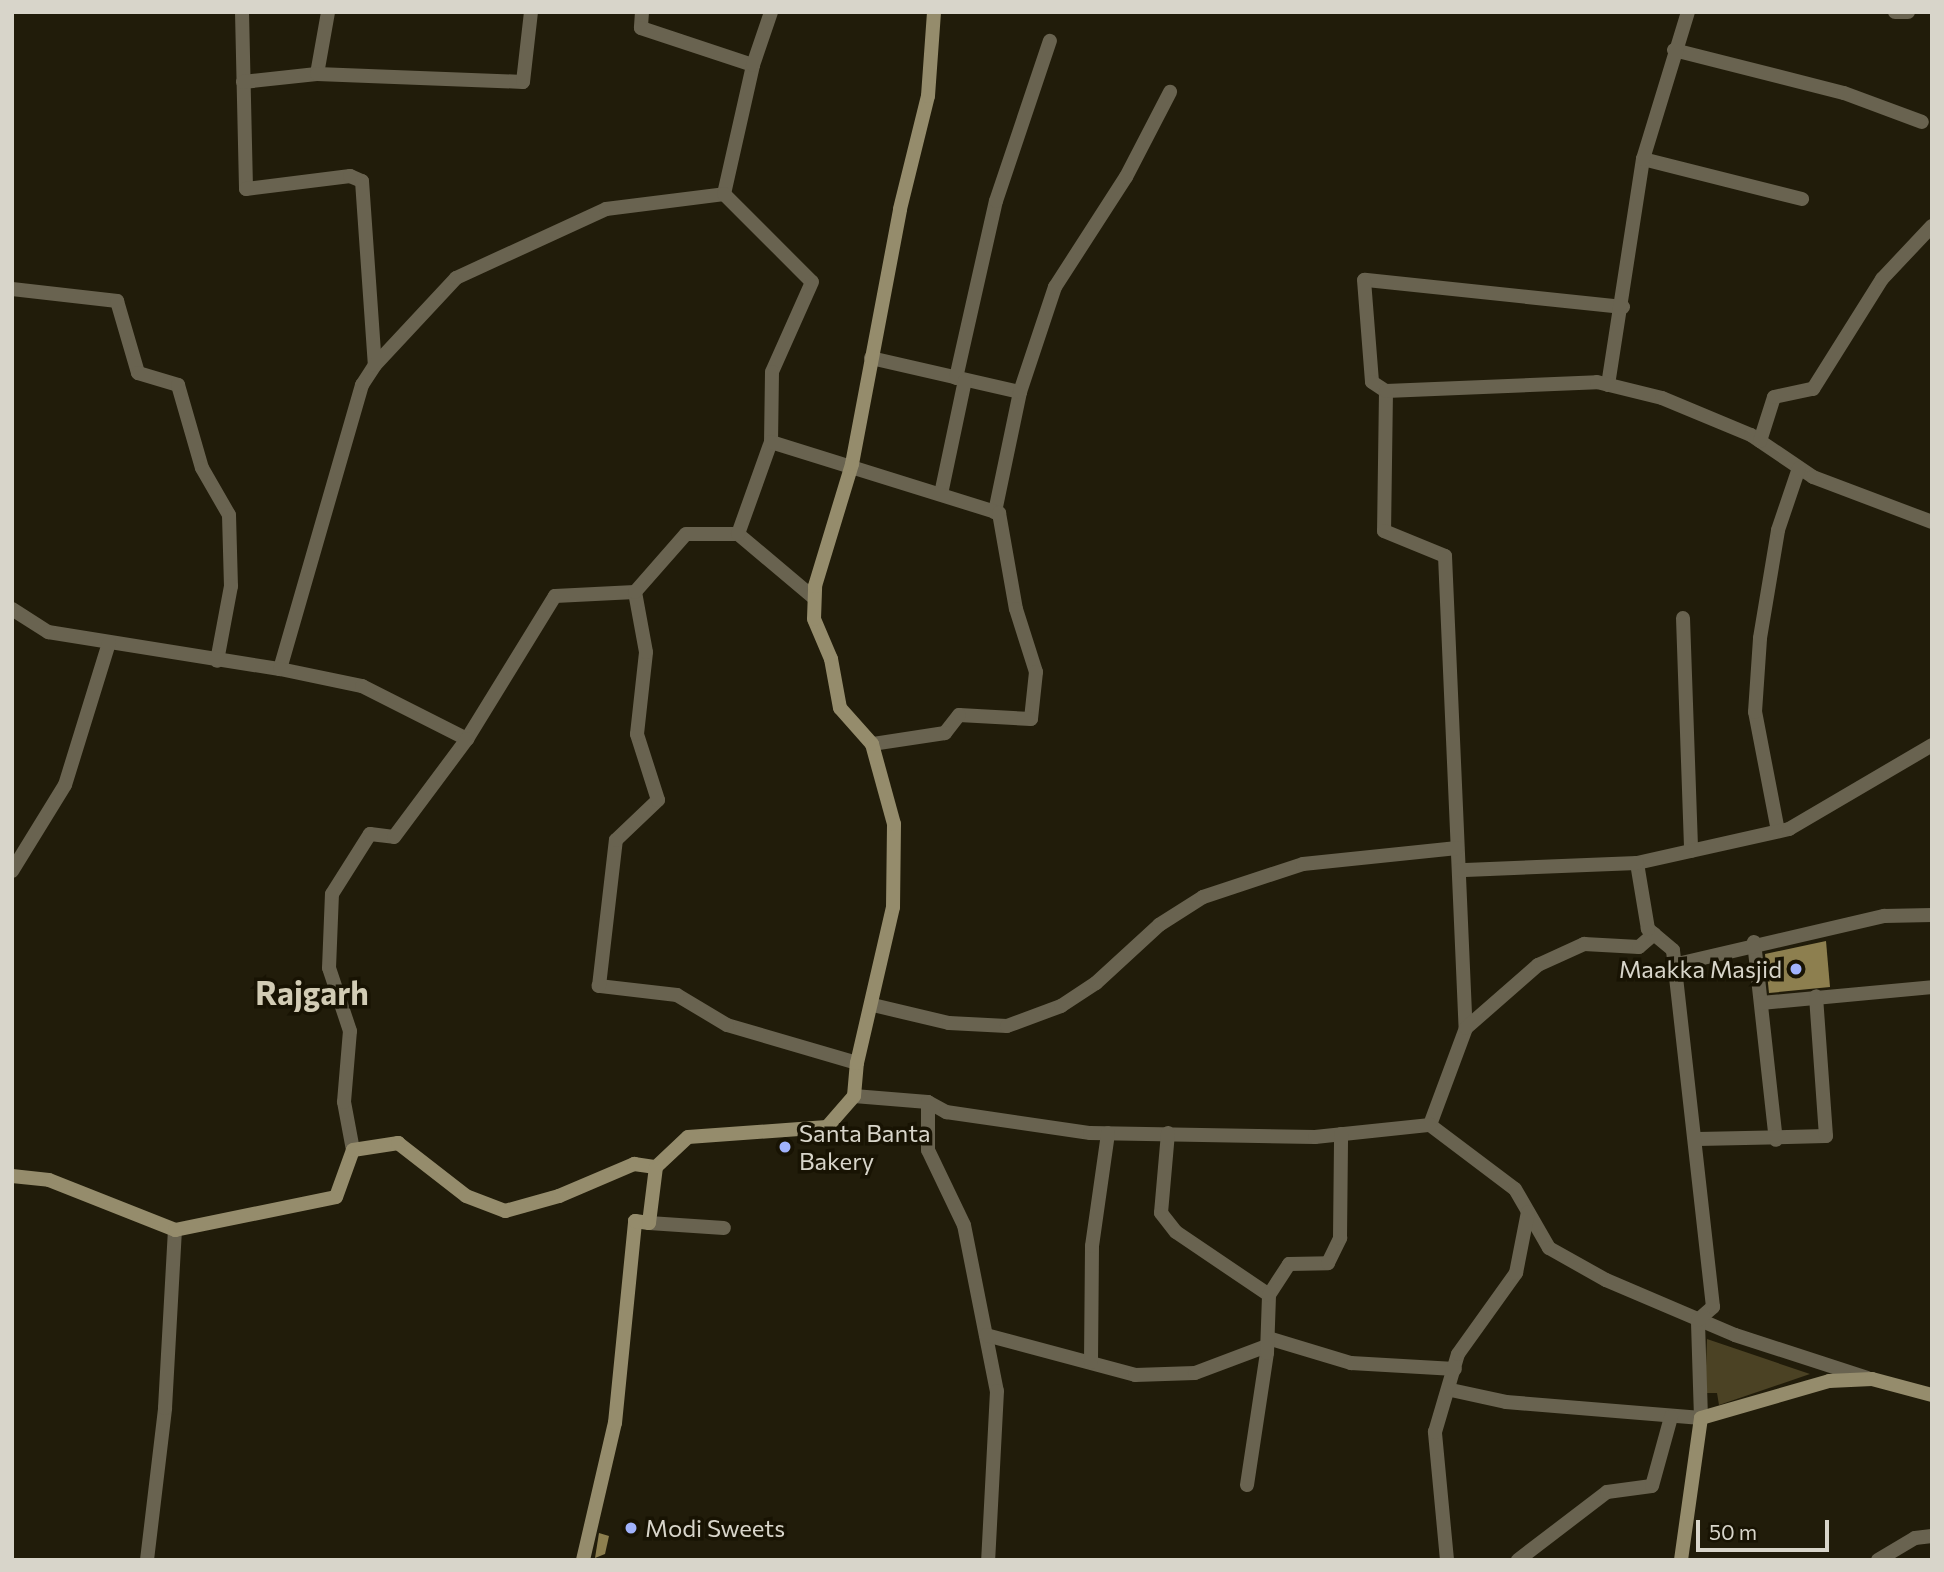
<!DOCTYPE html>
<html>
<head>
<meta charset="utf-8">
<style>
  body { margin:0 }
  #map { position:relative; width:1944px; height:1572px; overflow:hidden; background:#211c0a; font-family:Commissioner,sans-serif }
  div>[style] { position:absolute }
  .green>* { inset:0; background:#4b4224 }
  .building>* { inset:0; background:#8d7f4f }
  .street>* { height:14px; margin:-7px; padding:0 7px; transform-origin:7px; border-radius:7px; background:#696350 }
  .secondary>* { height:14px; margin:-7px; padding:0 7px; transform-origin:7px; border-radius:7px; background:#958c6c }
  .dots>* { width:19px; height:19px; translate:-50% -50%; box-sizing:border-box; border:4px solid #181303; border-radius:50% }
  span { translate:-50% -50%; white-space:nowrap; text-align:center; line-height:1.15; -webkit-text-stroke:7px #181303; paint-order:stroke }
  .poi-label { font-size:24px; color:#d8d5ca }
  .right { translate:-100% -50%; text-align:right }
  .left { translate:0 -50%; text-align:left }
  .district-label { font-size:32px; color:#d2ccb5; font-weight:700 }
  .frame { position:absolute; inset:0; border:14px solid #d8d5ca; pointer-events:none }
  .scale { position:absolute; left:1696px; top:1520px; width:133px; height:32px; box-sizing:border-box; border:4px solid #d8d5ca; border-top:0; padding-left:9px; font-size:21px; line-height:24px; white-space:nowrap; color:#d8d5ca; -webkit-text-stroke:5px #181303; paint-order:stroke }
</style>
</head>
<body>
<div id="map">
  <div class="green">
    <i style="clip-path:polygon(1707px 1339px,1810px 1374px,1719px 1405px,1717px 1393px,1705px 1393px)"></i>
  </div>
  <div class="building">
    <i style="clip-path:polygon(1826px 941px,1830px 987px,1769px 993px,1765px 954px)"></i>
    <i style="clip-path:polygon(599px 1533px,609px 1536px,605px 1554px,595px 1558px)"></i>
  </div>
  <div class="street">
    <i style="left:242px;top:12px;width:177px;rotate:88.7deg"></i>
    <i style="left:246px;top:189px;width:105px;rotate:-7.1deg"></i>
    <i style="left:350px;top:176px;width:13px;rotate:23deg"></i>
    <i style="left:362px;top:181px;width:184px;rotate:86deg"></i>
    <i style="left:642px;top:12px;width:16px;rotate:94deg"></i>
    <i style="left:641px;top:28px;width:118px;rotate:18.3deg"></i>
    <i style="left:1895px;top:12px;width:13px"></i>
    <i style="left:1674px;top:50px;width:175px;rotate:14.2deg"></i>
    <i style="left:1844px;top:93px;width:83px;rotate:20.4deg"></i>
    <i style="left:317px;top:74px;width:63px;rotate:-79.9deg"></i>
    <i style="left:243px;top:82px;width:74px;rotate:-6.2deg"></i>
    <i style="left:317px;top:74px;width:206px;rotate:2.2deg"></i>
    <i style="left:523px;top:82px;width:70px;rotate:-83.5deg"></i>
    <i style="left:1643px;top:159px;width:164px;rotate:14.1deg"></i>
    <i style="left:724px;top:194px;width:132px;rotate:-77.3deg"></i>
    <i style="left:753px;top:65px;width:56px;rotate:-71.2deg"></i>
    <i style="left:12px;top:289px;width:106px;rotate:6.5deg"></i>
    <i style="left:117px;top:301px;width:75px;rotate:73.7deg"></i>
    <i style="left:138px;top:373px;width:42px;rotate:16.7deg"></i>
    <i style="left:178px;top:385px;width:86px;rotate:73.9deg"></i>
    <i style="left:202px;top:468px;width:54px;rotate:60.1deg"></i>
    <i style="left:229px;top:515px;width:71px;rotate:88.4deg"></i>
    <i style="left:231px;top:586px;width:76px;rotate:100.6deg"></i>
    <i style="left:1623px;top:307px;width:260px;rotate:-174deg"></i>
    <i style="left:1364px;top:280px;width:102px;rotate:85.5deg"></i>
    <i style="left:1372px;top:382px;width:17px;rotate:33deg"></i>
    <i style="left:1386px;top:391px;width:140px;rotate:90.8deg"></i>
    <i style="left:1384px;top:531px;width:66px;rotate:22.3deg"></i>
    <i style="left:1445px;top:556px;width:472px;rotate:87.5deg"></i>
    <i style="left:1466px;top:1028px;width:103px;rotate:110.4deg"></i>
    <i style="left:1430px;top:1125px;width:106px;rotate:37deg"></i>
    <i style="left:1515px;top:1189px;width:68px;rotate:60deg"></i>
    <i style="left:1549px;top:1248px;width:65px;rotate:29.3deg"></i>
    <i style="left:1606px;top:1280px;width:140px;rotate:23.1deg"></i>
    <i style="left:1735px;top:1335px;width:139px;rotate:18deg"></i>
    <i style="left:871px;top:358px;width:153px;rotate:12.9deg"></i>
    <i style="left:1020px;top:392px;width:123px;rotate:101.8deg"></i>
    <i style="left:956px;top:378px;width:181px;rotate:-77.3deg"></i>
    <i style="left:996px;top:201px;width:169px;rotate:-71.4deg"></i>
    <i style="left:1608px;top:385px;width:229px;rotate:-81.2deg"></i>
    <i style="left:1643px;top:159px;width:154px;rotate:-73deg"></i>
    <i style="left:1386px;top:391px;width:211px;rotate:-2.4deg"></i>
    <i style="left:1597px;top:382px;width:67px;rotate:13.8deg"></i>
    <i style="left:1662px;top:398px;width:96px;rotate:22.6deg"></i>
    <i style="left:1751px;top:435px;width:75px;rotate:34.1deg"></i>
    <i style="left:1813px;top:477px;width:127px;rotate:20.7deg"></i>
    <i style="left:1020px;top:392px;width:111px;rotate:-71.6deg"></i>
    <i style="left:1055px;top:287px;width:131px;rotate:-57.2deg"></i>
    <i style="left:1126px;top:177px;width:96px;rotate:-62.6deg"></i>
    <i style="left:1760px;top:441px;width:46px;rotate:-72.3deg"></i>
    <i style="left:1774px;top:397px;width:40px;rotate:-12deg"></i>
    <i style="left:1813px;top:389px;width:130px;rotate:-57.9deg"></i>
    <i style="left:1882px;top:279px;width:73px;rotate:-46.7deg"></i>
    <i style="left:941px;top:494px;width:116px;rotate:-78.1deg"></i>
    <i style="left:738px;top:534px;width:99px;rotate:40.1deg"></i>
    <i style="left:12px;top:609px;width:43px;rotate:32.6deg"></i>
    <i style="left:48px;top:632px;width:235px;rotate:9.1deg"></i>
    <i style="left:280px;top:669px;width:296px;rotate:-73.9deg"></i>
    <i style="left:362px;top:385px;width:24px;rotate:-57deg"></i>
    <i style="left:375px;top:365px;width:119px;rotate:-47deg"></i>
    <i style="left:456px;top:278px;width:165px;rotate:-24.7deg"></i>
    <i style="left:606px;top:209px;width:119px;rotate:-7.2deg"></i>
    <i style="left:724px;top:194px;width:124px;rotate:45deg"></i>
    <i style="left:812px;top:282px;width:98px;rotate:114deg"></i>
    <i style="left:772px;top:372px;width:70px;rotate:90.8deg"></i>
    <i style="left:1683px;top:618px;width:233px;rotate:88deg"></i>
    <i style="left:280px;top:669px;width:84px;rotate:11.7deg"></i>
    <i style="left:362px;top:686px;width:118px;rotate:26.8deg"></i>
    <i style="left:467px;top:739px;width:168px;rotate:-58.4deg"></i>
    <i style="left:555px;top:596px;width:80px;rotate:-2.9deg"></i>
    <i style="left:1778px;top:831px;width:121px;rotate:-100.9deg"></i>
    <i style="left:1755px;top:712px;width:74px;rotate:-86.1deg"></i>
    <i style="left:1760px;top:638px;width:109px;rotate:-80.5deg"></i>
    <i style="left:1778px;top:530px;width:65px;rotate:-71.3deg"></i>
    <i style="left:1637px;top:863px;width:156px;rotate:-12.6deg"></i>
    <i style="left:1789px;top:829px;width:166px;rotate:-30.4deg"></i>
    <i style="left:12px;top:871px;width:101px;rotate:-58.4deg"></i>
    <i style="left:65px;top:785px;width:149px;rotate:-72.8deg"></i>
    <i style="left:1754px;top:942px;width:199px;rotate:83.7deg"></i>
    <i style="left:1673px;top:965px;width:217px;rotate:-13.1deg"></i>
    <i style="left:1884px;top:916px;width:48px;rotate:-1.2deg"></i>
    <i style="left:1761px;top:1003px;width:172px;rotate:-5.3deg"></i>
    <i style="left:873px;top:1005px;width:78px;rotate:13.3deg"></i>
    <i style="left:949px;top:1023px;width:58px;rotate:3deg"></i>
    <i style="left:1007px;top:1026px;width:58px;rotate:-20.3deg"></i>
    <i style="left:1061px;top:1006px;width:42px;rotate:-33.3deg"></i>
    <i style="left:1096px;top:983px;width:86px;rotate:-42.6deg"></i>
    <i style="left:1159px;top:925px;width:52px;rotate:-32.5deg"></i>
    <i style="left:1203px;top:897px;width:105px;rotate:-18.3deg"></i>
    <i style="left:1303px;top:864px;width:155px;rotate:-5.9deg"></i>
    <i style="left:1466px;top:1028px;width:96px;rotate:-41.2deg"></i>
    <i style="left:1538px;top:965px;width:51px;rotate:-24.5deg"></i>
    <i style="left:1584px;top:944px;width:55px;rotate:3.1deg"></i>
    <i style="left:1639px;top:947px;width:20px;rotate:-41deg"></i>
    <i style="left:857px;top:1063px;width:135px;rotate:-163.7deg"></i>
    <i style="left:727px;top:1025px;width:58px;rotate:-149deg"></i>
    <i style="left:677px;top:995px;width:79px;rotate:-173.4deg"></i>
    <i style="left:599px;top:986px;width:147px;rotate:-83.4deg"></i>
    <i style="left:616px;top:840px;width:58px;rotate:-43.6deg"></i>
    <i style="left:658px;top:800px;width:69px;rotate:-107.7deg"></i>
    <i style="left:637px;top:734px;width:82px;rotate:-83.7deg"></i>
    <i style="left:646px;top:652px;width:61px;rotate:-100.4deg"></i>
    <i style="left:635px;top:592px;width:77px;rotate:-48.7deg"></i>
    <i style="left:686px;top:534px;width:52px"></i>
    <i style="left:738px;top:534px;width:98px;rotate:-70.3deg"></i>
    <i style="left:771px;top:442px;width:239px;rotate:17.3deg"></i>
    <i style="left:999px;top:513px;width:97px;rotate:80deg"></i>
    <i style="left:1016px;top:609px;width:66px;rotate:72.4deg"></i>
    <i style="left:1036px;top:672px;width:47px;rotate:96.1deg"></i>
    <i style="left:1031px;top:719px;width:72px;rotate:-176.8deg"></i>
    <i style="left:959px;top:715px;width:23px;rotate:128deg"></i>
    <i style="left:945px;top:733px;width:74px;rotate:171.4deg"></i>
    <i style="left:854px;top:1096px;width:74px;rotate:4.6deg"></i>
    <i style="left:928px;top:1102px;width:21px;rotate:29deg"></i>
    <i style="left:946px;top:1112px;width:146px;rotate:8.3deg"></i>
    <i style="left:1090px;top:1133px;width:225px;rotate:1deg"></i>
    <i style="left:1315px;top:1137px;width:116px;rotate:-6deg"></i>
    <i style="left:928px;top:1102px;width:48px;rotate:90deg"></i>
    <i style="left:928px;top:1150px;width:83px;rotate:64.4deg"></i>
    <i style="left:964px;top:1225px;width:169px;rotate:78.8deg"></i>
    <i style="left:997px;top:1391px;width:169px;rotate:93deg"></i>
    <i style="left:1168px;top:1133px;width:80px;rotate:95deg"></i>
    <i style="left:1161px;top:1213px;width:24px;rotate:52deg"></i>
    <i style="left:1176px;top:1232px;width:112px;rotate:34.1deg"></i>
    <i style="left:1698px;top:1139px;width:128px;rotate:-1.3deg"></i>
    <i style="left:1826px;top:1136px;width:140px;rotate:-94.1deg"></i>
    <i style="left:353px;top:1150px;width:49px;rotate:-100.6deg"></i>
    <i style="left:344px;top:1102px;width:71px;rotate:-85.2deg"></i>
    <i style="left:350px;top:1031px;width:66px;rotate:-108.4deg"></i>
    <i style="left:329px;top:968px;width:74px;rotate:-87.7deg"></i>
    <i style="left:332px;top:894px;width:71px;rotate:-57.7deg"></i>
    <i style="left:370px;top:834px;width:24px;rotate:7deg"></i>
    <i style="left:394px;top:837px;width:122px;rotate:-53.3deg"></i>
    <i style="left:649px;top:1223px;width:75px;rotate:3.8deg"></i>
    <i style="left:986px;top:1335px;width:154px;rotate:15deg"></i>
    <i style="left:1135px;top:1375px;width:60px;rotate:-1.9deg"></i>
    <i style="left:1195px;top:1373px;width:77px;rotate:-20.6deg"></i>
    <i style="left:1268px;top:1338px;width:87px;rotate:16.8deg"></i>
    <i style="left:1351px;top:1363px;width:104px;rotate:3.3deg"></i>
    <i style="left:1091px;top:1362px;width:116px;rotate:-89.5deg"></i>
    <i style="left:1092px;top:1246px;width:114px;rotate:-81.9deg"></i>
    <i style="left:1451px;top:1390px;width:56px;rotate:12.3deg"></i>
    <i style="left:1506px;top:1402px;width:196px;rotate:4.7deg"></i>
    <i style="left:1701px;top:1418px;width:98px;rotate:-91.8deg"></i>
    <i style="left:1698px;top:1320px;width:20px;rotate:-41deg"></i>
    <i style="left:1713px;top:1307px;width:359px;rotate:-96.4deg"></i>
    <i style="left:1673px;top:950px;width:33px;rotate:-140deg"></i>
    <i style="left:1648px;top:929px;width:67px;rotate:-99.5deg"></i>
    <i style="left:1637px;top:863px;width:178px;rotate:177.7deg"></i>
    <i style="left:1247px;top:1485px;width:134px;rotate:-81.4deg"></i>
    <i style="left:1267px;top:1353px;width:58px;rotate:-88deg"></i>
    <i style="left:1269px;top:1295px;width:37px;rotate:-57deg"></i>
    <i style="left:1289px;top:1264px;width:39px;rotate:-1deg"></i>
    <i style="left:1328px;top:1263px;width:28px;rotate:-64deg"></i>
    <i style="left:1340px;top:1238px;width:104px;rotate:-89.4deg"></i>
    <i style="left:147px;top:1560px;width:153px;rotate:-83.2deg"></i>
    <i style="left:165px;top:1408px;width:178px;rotate:-86.8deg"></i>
    <i style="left:1447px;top:1560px;width:129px;rotate:-95.4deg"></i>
    <i style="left:1435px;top:1432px;width:81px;rotate:-73.6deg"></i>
    <i style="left:1458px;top:1354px;width:100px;rotate:-54.4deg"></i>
    <i style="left:1516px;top:1273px;width:62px;rotate:-78.9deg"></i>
    <i style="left:1518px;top:1560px;width:112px;rotate:-37.4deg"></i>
    <i style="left:1607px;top:1492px;width:45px;rotate:-7.6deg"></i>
    <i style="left:1652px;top:1486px;width:72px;rotate:-74.6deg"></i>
    <i style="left:1878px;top:1560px;width:43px;rotate:-30.7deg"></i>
    <i style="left:1915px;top:1538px;width:17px;rotate:-7deg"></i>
  </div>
  <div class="secondary">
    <i style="left:12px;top:1176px;width:37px;rotate:6deg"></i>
    <i style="left:49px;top:1180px;width:136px;rotate:21.6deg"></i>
    <i style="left:175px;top:1230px;width:164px;rotate:-11.6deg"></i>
    <i style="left:336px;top:1197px;width:50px;rotate:-70.1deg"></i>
    <i style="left:353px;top:1150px;width:46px;rotate:-8.8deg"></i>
    <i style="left:398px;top:1143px;width:86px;rotate:37.9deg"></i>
    <i style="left:466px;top:1196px;width:42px;rotate:21deg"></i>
    <i style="left:505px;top:1211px;width:56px;rotate:-15.5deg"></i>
    <i style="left:559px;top:1196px;width:82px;rotate:-23.1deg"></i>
    <i style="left:634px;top:1164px;width:22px;rotate:8deg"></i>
    <i style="left:656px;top:1167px;width:44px;rotate:-43.2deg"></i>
    <i style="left:688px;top:1137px;width:139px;rotate:-4.1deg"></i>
    <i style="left:827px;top:1127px;width:41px;rotate:-48.9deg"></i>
    <i style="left:854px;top:1096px;width:33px;rotate:-85deg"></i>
    <i style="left:857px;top:1063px;width:160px;rotate:-77deg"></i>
    <i style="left:893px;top:907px;width:83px;rotate:-89.3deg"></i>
    <i style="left:894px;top:824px;width:83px;rotate:-105.4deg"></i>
    <i style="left:872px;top:744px;width:48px;rotate:-131.6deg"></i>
    <i style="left:840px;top:708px;width:50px;rotate:-100.4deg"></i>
    <i style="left:831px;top:659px;width:43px;rotate:-113deg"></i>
    <i style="left:814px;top:619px;width:33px;rotate:-88deg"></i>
    <i style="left:815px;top:586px;width:127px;rotate:-73.1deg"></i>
    <i style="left:852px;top:464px;width:259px;rotate:-79.3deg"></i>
    <i style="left:900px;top:209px;width:116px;rotate:-76.1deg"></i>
    <i style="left:928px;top:96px;width:84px;rotate:-85.9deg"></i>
    <i style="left:583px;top:1560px;width:141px;rotate:-76.9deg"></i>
    <i style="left:615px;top:1423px;width:203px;rotate:-84.3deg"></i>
    <i style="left:635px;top:1221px;width:14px;rotate:8deg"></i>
    <i style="left:649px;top:1223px;width:56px;rotate:-82.9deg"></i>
    <i style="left:1681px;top:1560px;width:143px;rotate:-82deg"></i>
    <i style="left:1701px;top:1418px;width:133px;rotate:-16.1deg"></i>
    <i style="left:1829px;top:1381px;width:43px;rotate:-2.7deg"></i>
    <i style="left:1872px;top:1379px;width:62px;rotate:14.9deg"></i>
  </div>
  <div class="dots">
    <i style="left:1796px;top:969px;background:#a1b3fd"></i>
    <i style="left:785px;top:1147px;background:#a1b3fd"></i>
    <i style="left:631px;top:1528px;background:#a1b3fd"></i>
  </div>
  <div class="poi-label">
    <span class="right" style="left:1782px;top:969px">Maakka Masjid</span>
    <span class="left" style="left:799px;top:1147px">Santa Banta<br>Bakery</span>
    <span class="left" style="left:645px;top:1528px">Modi Sweets</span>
  </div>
  <div class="district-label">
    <span style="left:312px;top:992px">Rajgarh</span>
  </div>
  <div class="frame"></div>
  <div class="scale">50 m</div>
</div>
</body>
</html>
